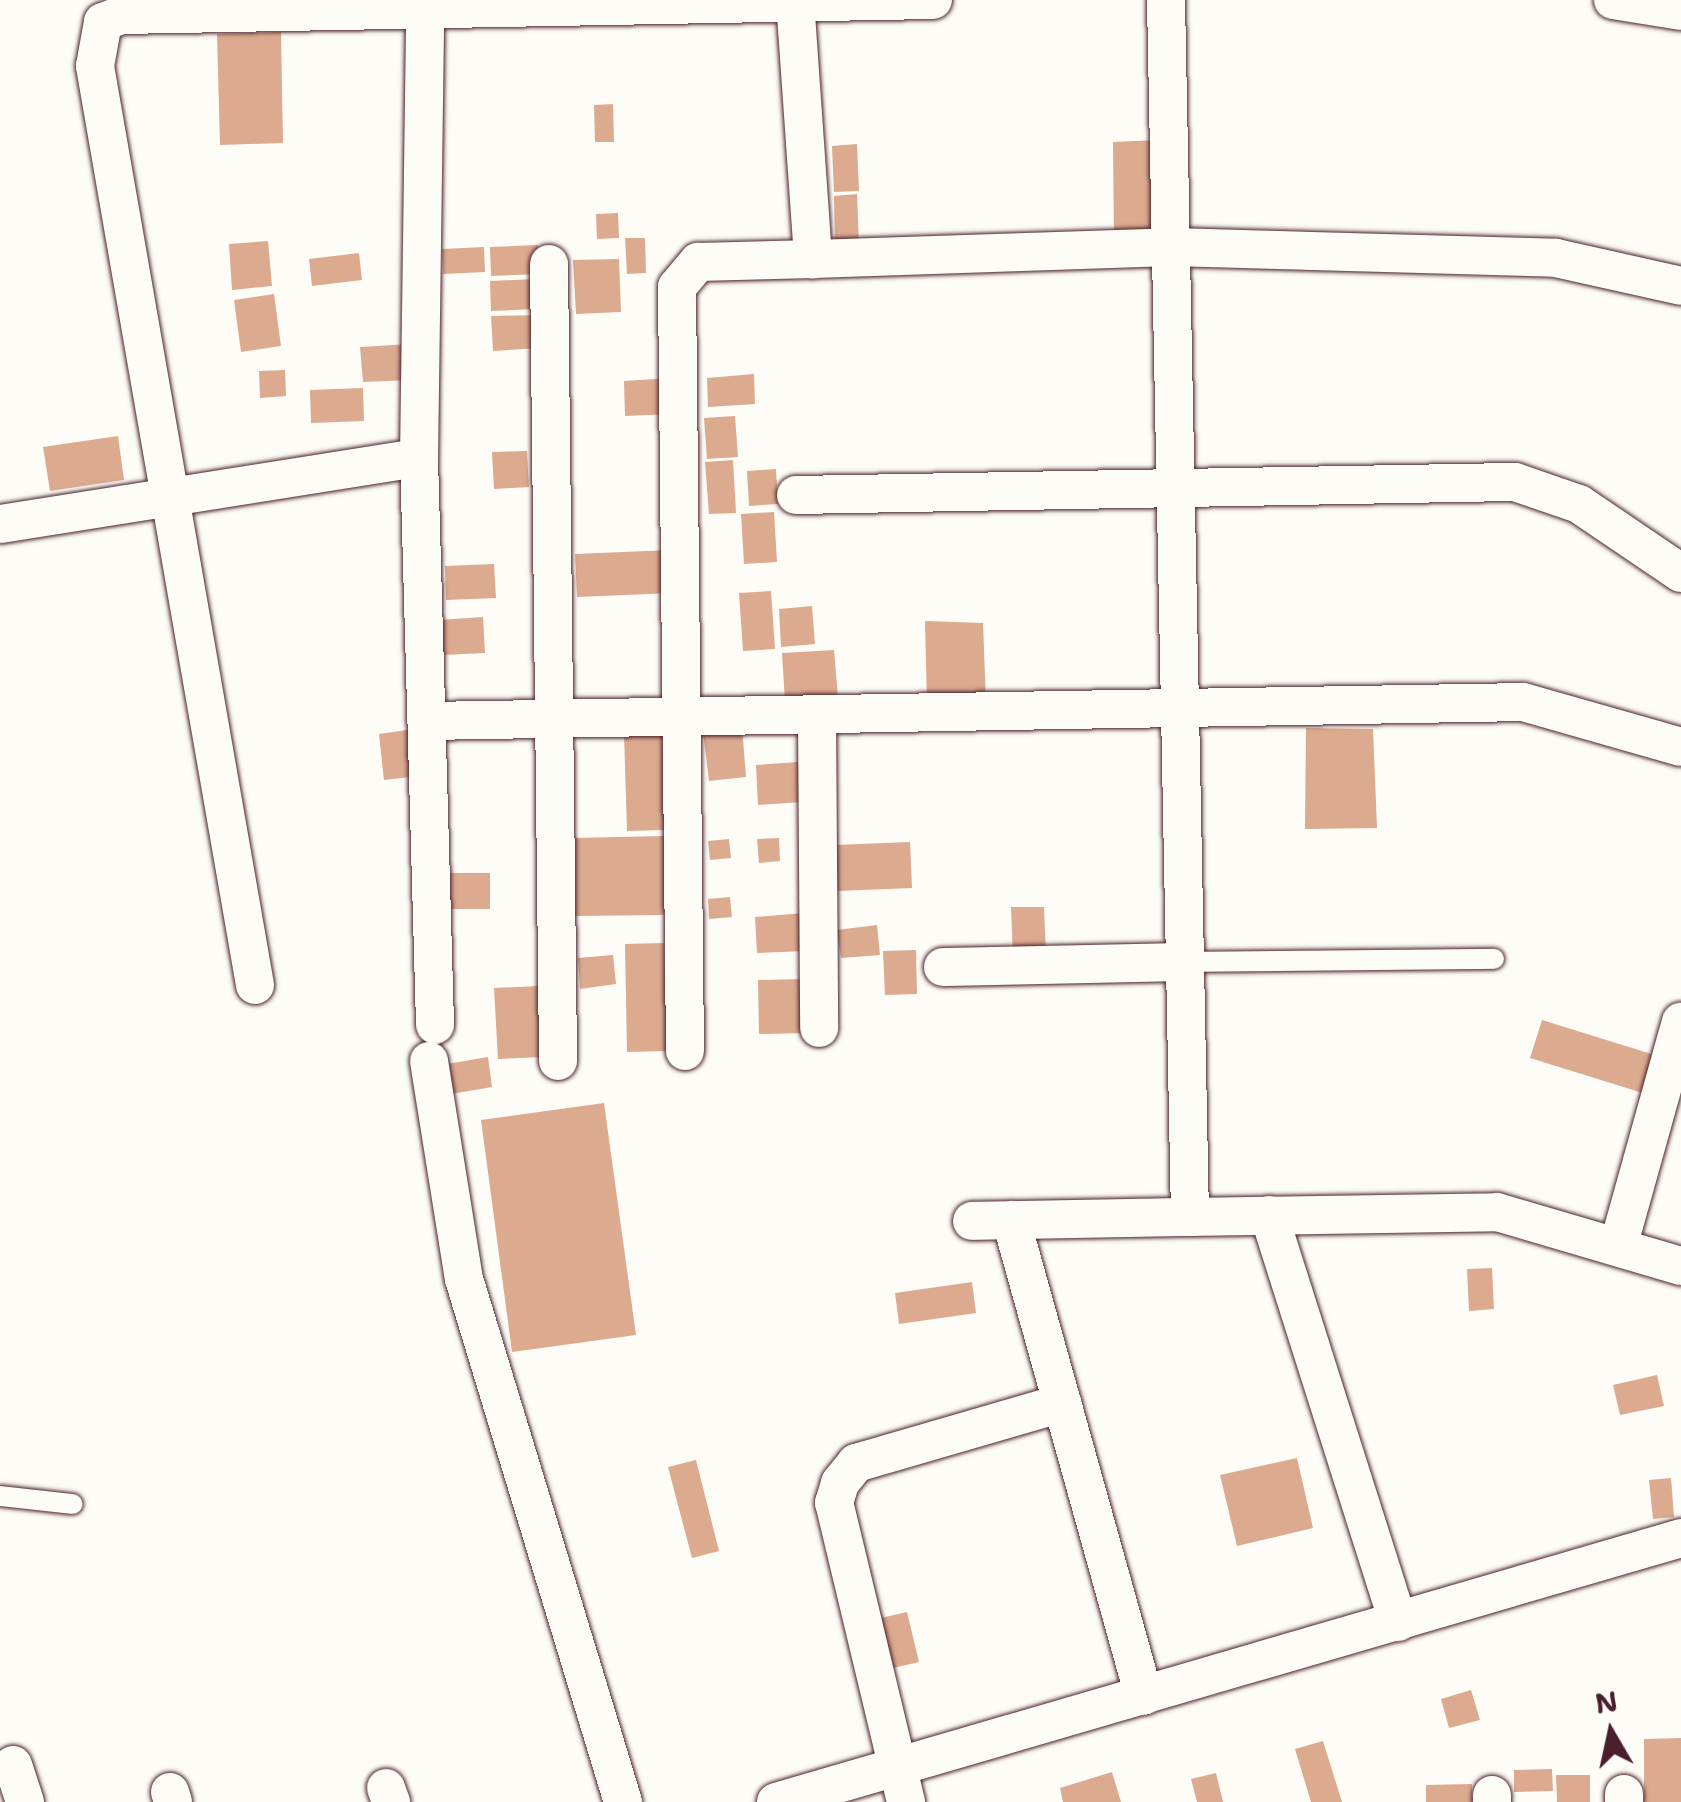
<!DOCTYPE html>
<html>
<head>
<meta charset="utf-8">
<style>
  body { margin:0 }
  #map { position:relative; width:1681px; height:1802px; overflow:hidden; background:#fdfcf7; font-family:"Shantell Sans",sans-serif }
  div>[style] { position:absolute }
  .building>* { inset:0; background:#dcaa8f }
  .roads { filter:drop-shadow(0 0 2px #4a1f2b) drop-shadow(0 0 2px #4a1f2b) }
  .service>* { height:20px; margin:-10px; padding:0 10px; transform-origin:10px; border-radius:10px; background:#fdfcf7 }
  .minor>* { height:38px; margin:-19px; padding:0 19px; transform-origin:19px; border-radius:19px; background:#fdfcf7 }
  span { translate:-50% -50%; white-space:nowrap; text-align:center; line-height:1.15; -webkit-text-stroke:10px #fdfcf7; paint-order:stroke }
  .north { position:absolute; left:1561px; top:1682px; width:100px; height:100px; -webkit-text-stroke:8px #fdfcf7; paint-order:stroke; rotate:351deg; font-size:28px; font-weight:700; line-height:40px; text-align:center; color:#4a1f2b }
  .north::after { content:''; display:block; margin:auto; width:35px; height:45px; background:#4a1f2b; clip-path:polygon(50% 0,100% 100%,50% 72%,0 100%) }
</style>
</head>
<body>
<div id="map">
  <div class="building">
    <i style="clip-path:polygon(281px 32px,283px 143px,220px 145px,217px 34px)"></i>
    <i style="clip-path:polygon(613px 104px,614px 142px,595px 142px,594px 105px)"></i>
    <i style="clip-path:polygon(1158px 140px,1161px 236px,1114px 240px,1113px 142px)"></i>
    <i style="clip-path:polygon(857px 144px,859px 191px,834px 192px,832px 146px)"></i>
    <i style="clip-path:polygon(857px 194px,859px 245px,835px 246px,834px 196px)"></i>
    <i style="clip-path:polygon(618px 213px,619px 238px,597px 239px,596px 214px)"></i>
    <i style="clip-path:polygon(625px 238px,645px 238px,646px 273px,627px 274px)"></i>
    <i style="clip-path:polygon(268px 241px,272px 286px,232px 290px,229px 244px)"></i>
    <i style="clip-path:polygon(538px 245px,539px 274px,491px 276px,490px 247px)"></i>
    <i style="clip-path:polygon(484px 247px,485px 272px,443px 274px,442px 249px)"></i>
    <i style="clip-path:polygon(359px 253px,362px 280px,312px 286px,309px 259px)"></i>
    <i style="clip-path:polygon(619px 259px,621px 312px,576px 314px,573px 260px)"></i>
    <i style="clip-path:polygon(535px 279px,536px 309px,491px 311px,490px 281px)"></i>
    <i style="clip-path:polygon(274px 294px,281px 346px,241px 352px,234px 300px)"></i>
    <i style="clip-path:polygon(538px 315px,539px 348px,493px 351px,491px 316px)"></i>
    <i style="clip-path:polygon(410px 344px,412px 380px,363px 382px,360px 347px)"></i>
    <i style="clip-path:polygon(285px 370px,286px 396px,260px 398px,259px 371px)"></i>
    <i style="clip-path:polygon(754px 374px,755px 404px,708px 407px,707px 378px)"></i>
    <i style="clip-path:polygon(671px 378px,672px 414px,625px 416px,624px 381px)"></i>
    <i style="clip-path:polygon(363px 388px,364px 421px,311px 423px,310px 390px)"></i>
    <i style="clip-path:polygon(735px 416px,738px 457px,707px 459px,704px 418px)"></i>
    <i style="clip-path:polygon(118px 436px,124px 480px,50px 491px,43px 447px)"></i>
    <i style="clip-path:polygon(527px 451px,529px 487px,494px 489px,492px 452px)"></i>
    <i style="clip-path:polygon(733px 460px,736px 513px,709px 514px,705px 462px)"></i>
    <i style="clip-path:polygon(776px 469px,778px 504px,749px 506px,747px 471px)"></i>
    <i style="clip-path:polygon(774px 512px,777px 562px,744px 564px,741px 514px)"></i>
    <i style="clip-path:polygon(671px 550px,673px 593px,577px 597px,575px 554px)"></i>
    <i style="clip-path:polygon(494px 564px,496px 598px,446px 600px,445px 566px)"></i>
    <i style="clip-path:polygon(771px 591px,775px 649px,743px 651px,739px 593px)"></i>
    <i style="clip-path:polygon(812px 606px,815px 644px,781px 647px,779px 609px)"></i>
    <i style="clip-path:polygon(483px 617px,485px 653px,442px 655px,440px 620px)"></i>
    <i style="clip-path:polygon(925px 621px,983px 623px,986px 703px,927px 704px)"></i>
    <i style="clip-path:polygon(834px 650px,838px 698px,785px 701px,782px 653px)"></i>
    <i style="clip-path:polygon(742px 727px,746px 777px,709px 781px,703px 731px)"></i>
    <i style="clip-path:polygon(421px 728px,427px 775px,384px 780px,379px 734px)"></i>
    <i style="clip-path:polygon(1306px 728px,1373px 729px,1377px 828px,1305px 829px)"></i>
    <i style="clip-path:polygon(662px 731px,665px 830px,627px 831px,624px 733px)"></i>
    <i style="clip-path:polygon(798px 762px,801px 802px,758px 805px,756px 765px)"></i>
    <i style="clip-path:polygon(664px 836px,664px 915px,575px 916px,574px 838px)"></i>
    <i style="clip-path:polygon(779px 838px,780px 861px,759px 863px,757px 839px)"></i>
    <i style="clip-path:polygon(729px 839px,731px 858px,710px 860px,708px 841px)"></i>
    <i style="clip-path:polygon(910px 842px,912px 888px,837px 891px,835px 845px)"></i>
    <i style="clip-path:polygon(446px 873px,490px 873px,490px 909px,445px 909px)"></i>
    <i style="clip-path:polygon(730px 897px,732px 917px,709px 919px,708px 899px)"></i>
    <i style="clip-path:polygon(1011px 907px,1044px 907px,1046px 957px,1013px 958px)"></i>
    <i style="clip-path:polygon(804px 913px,806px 951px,757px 953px,755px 917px)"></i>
    <i style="clip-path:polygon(877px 925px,880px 955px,841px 958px,837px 930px)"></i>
    <i style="clip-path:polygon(664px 943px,667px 1051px,627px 1052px,625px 944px)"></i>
    <i style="clip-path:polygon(916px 950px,917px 994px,885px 995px,883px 951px)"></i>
    <i style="clip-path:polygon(613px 955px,616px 984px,580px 989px,578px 958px)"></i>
    <i style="clip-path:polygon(804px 979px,805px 1033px,759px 1034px,758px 980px)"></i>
    <i style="clip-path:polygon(539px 986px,543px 1057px,498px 1059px,494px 988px)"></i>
    <i style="clip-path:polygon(1542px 1020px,1658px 1056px,1646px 1094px,1530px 1058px)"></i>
    <i style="clip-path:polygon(488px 1057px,492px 1087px,451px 1094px,447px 1064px)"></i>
    <i style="clip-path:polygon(604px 1103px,636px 1335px,512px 1352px,481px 1120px)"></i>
    <i style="clip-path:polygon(1492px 1268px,1494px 1309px,1469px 1311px,1467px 1269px)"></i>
    <i style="clip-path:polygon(972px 1282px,976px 1313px,899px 1324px,895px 1293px)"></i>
    <i style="clip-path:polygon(1657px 1375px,1664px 1406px,1620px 1415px,1613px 1385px)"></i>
    <i style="clip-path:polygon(1297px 1458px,1313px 1528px,1237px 1546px,1220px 1475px)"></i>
    <i style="clip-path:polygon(696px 1460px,719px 1551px,692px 1558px,668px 1467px)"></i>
    <i style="clip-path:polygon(1671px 1478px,1674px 1517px,1653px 1519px,1649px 1480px)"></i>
    <i style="clip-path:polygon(907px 1612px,919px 1662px,893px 1668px,881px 1618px)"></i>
    <i style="clip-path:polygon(1471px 1690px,1480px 1720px,1449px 1728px,1441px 1699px)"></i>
    <i style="clip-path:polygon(1681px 1738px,1681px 1802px,1644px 1802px,1644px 1739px)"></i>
    <i style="clip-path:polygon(1323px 1741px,1342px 1802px,1311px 1802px,1295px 1749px)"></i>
    <i style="clip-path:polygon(1552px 1769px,1553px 1791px,1514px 1792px,1514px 1770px)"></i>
    <i style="clip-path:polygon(1112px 1772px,1121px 1802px,1063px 1802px,1060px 1788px)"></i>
    <i style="clip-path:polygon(1216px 1773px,1223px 1802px,1197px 1802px,1191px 1779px)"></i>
    <i style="clip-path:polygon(1556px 1775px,1590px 1775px,1590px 1802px,1557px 1802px)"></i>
    <i style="clip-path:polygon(1472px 1784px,1472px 1802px,1426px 1802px,1426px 1785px)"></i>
  </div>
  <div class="roads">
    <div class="service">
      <i style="left:1187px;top:962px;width:307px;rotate:-0.6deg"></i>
      <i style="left:0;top:1496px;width:73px;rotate:6.3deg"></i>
    </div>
    <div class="minor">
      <i style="left:795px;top:0;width:260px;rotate:86deg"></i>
      <i style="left:813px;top:259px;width:358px;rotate:-1.9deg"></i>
      <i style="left:1171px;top:247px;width:385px;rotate:1.6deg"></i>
      <i style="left:1556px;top:258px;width:128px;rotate:12.6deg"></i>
      <i style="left:1166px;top:0;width:1217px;rotate:88.87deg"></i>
      <i style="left:1190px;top:1217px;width:307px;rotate:-0.9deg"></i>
      <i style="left:1497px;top:1212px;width:192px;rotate:16.4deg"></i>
      <i style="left:1613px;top:0;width:69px;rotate:9.2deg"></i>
      <i style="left:549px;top:264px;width:797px;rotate:89.35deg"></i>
      <i style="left:419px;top:458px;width:445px;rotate:-89.2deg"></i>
      <i style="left:796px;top:495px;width:719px;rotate:-1.04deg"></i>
      <i style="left:1515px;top:482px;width:68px;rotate:19deg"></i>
      <i style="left:1579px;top:504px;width:123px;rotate:34.1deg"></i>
      <i style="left:0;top:524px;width:424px;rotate:-9deg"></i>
      <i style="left:419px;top:458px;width:567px;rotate:88.38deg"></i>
      <i style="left:817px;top:715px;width:313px;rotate:89.6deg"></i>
      <i style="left:427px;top:721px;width:1096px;rotate:-0.99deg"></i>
      <i style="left:1523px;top:702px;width:164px;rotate:15.9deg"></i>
      <i style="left:943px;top:967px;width:244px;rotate:-1.2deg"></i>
      <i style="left:255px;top:985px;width:933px;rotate:-99.88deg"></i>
      <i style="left:95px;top:66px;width:45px;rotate:-79.7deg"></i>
      <i style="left:103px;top:22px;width:19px;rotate:-21deg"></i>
      <i style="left:121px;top:15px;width:812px;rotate:-1.06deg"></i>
      <i style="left:685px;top:1051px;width:764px;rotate:-90.6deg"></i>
      <i style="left:677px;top:287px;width:33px;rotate:-50deg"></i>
      <i style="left:698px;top:262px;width:115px;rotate:-1.5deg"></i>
      <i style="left:429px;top:1061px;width:221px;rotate:80.9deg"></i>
      <i style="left:464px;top:1279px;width:547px;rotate:73.09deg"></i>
      <i style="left:1269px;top:1215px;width:427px;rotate:72.4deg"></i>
      <i style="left:1011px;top:1220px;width:494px;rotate:74.4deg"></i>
      <i style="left:972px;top:1221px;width:218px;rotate:-1.1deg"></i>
      <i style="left:1618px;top:1247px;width:234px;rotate:-74.4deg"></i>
      <i style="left:13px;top:1765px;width:39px;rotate:72deg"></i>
      <i style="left:386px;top:1788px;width:15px;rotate:70deg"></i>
      <i style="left:170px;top:1792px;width:10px;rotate:73deg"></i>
      <i style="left:776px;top:1802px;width:943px;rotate:-16.26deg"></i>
      <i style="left:906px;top:1802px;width:308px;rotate:-103.5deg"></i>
      <i style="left:834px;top:1503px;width:21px;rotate:-73deg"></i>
      <i style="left:840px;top:1483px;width:26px;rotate:-51deg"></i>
      <i style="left:856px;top:1463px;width:215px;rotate:-16.2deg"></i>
      <i style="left:1492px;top:1802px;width:7px;rotate:-90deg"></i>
      <i style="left:1624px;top:1802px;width:8px;rotate:-90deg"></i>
    </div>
  </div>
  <div class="north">N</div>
</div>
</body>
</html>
